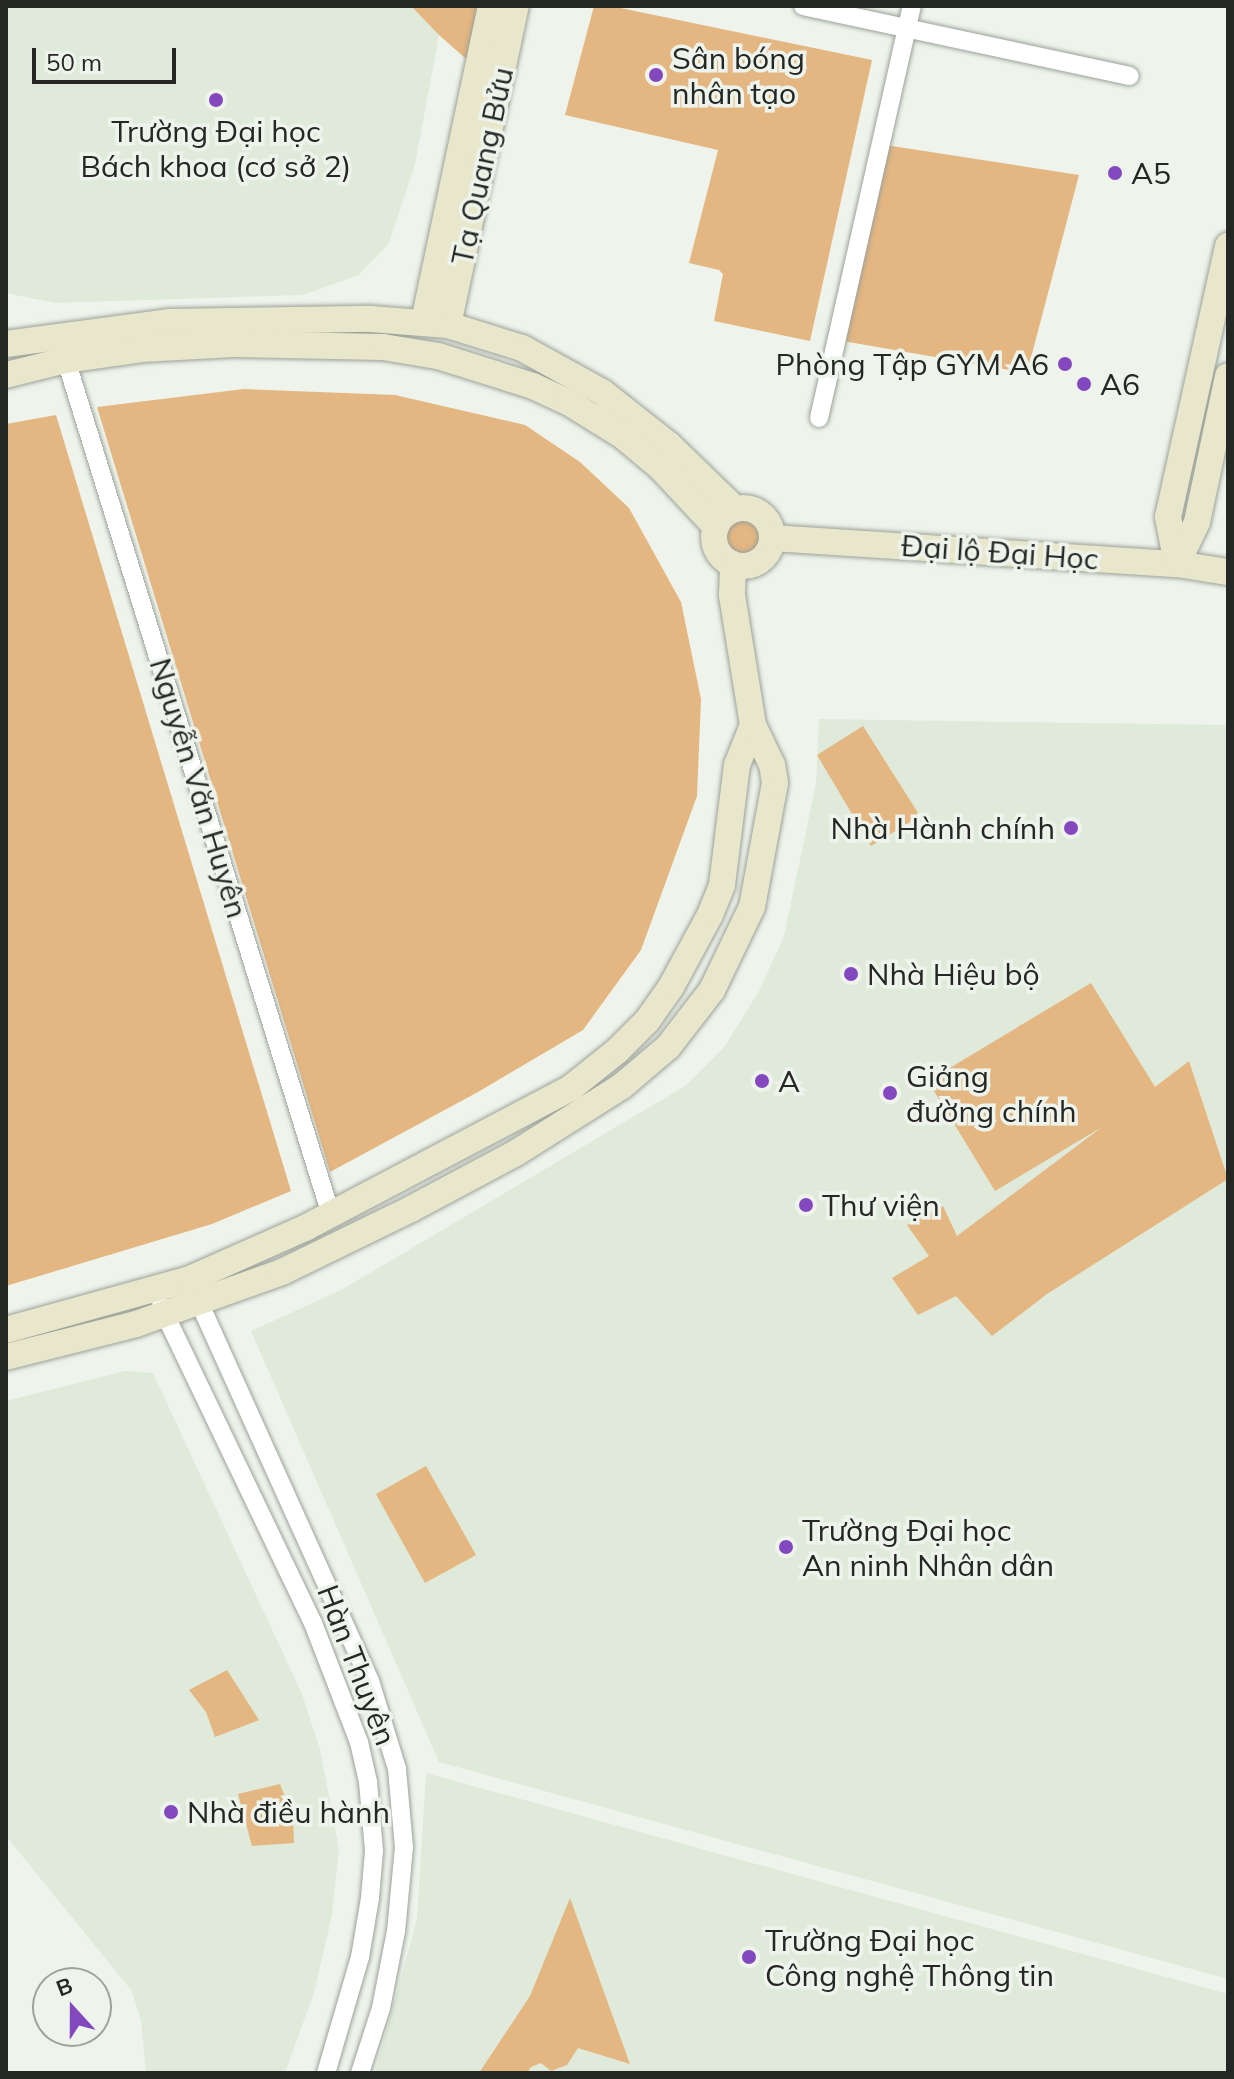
<!DOCTYPE html>
<html>
<head>
<meta charset="utf-8">
<style>
  body { margin:0 }
  #map { position:relative; width:1234px; height:2079px; overflow:hidden; background:#eef4eb; font-family:Mulish,sans-serif }
  div>[style] { position:absolute }
  .built>* { inset:0; background:#dfeadb }
  .green>* { inset:0; background:#e4b681 }
  .round { border-radius:50% }
  .roads { filter:drop-shadow(0 0 2px #9ca29a) drop-shadow(0 0 2px #9ca29a) }
  .street>* { height:18px; margin:-9px; padding:0 9px; transform-origin:9px; border-radius:9px; background:#fff }
  .secondary>* { height:26px; margin:-13px; padding:0 13px; transform-origin:13px; border-radius:13px; background:#e8e6cb }
  .secondary>.ring { margin:-13px; padding:0; box-sizing:content-box; background:none; border:26px solid #e8e6cb; border-radius:50% }
  .dots>* { width:22px; height:22px; translate:-50% -50%; box-sizing:border-box; border:4px solid #eef4eb; border-radius:50% }
  span { translate:-50% -50%; white-space:nowrap; text-align:center; line-height:1.15; -webkit-text-stroke:7px #eef4eb; paint-order:stroke }
  .poi-label { font-size:30px; color:#252724 }
  .left { translate:0 -50%; text-align:left }
  .right { translate:-100% -50%; text-align:right }
  .street-label { font-size:30px; color:#252724 }
  .frame { position:absolute; inset:0; border:8px solid #252724; pointer-events:none }
  .north { position:absolute; left:32px; top:1967px; width:80px; height:80px; box-sizing:border-box; background:#eef4eb; border:2px solid #9ea29b; border-radius:50%; rotate:339deg; font-size:22px; font-weight:700; line-height:32px; text-align:center; color:#252724 }
  .north::after { content:''; display:block; margin:auto; width:28px; height:36px; background:#8448be; clip-path:polygon(50% 0,100% 100%,50% 72%,0 100%) }
  .scale { position:absolute; left:32px; top:48px; width:144px; height:36px; box-sizing:border-box; border:4px solid #252724; border-top:0; padding-left:10px; font-size:24px; line-height:28px; white-space:nowrap; color:#252724; -webkit-text-stroke:6px #eef4eb; paint-order:stroke }
</style>
</head>
<body>
<div id="map">
  <div class="built">
    <i style="clip-path:polygon(6px 6px,411px 6px,439px 35px,415px 165px,389px 243px,359px 275px,303px 295px,55px 303px,6px 293px)"></i>
    <i style="clip-path:polygon(819px 719px,1228px 725px,1228px 1979px,439px 1762px,251px 1331px,343px 1289px,685px 1086px,725px 1046px,759px 991px,784px 936px,816px 783px)"></i>
    <i style="clip-path:polygon(125px 1371px,153px 1373px,302px 1694px,320px 1749px,339px 1849px,332px 1915px,314px 1993px,285px 2073px,146px 2073px,141px 2020px,131px 1990px,6px 1836px,6px 1401px)"></i>
    <i style="clip-path:polygon(426px 1773px,1228px 1994px,1228px 2073px,375px 2073px,417px 1919px)"></i>
  </div>
  <div class="green">
    <i style="clip-path:polygon(411px 6px,495px 6px,481px 72px,439px 35px)"></i>
    <i style="clip-path:polygon(594px 6px,611px 6px,872px 60px,810px 341px,714px 321px,723px 274px,719px 270px,689px 263px,718px 150px,565px 115px)"></i>
    <i style="clip-path:polygon(879px 144px,1079px 175px,1027px 373px,837px 340px)"></i>
    <i style="clip-path:polygon(244px 389px,395px 395px,525px 425px,580px 462px,629px 508px,681px 602px,701px 699px,697px 796px,641px 950px,583px 1030px,478px 1092px,330px 1172px,97px 407px)"></i>
    <i style="clip-path:polygon(56px 415px,291px 1191px,212px 1224px,6px 1286px,6px 424px)"></i>
    <i class="round" style="left:722px;top:516px;width:42px;height:42px"></i>
    <i style="clip-path:polygon(863px 726px,920px 816px,871px 846px,817px 755px)"></i>
    <i style="clip-path:polygon(1091px 983px,1155px 1087px,1189px 1061px,1228px 1179px,1047px 1294px,992px 1336px,956px 1296px,918px 1315px,892px 1278px,929px 1256px,907px 1225px,943px 1206px,957px 1236px,1102px 1127px,995px 1191px,928px 1081px)"></i>
    <i style="clip-path:polygon(426px 1466px,476px 1555px,425px 1583px,376px 1494px)"></i>
    <i style="clip-path:polygon(227px 1670px,259px 1720px,215px 1737px,206px 1712px,189px 1690px)"></i>
    <i style="clip-path:polygon(280px 1784px,293px 1818px,294px 1843px,252px 1846px,238px 1794px)"></i>
    <i style="clip-path:polygon(570px 1898px,630px 2064px,578px 2048px,567px 2065px,551px 2071px,541px 2063px,531px 2067px,527px 2073px,479px 2073px,530px 1996px)"></i>
  </div>
  <div class="roads">
    <div class="street">
      <i style="left:803px;top:6px;width:334px;rotate:12.1deg"></i>
      <i style="left:66px;top:360px;width:895px;rotate:72.78deg"></i>
      <i style="left:819px;top:418px;width:422px;rotate:-77.3deg"></i>
      <i style="left:194px;top:1291px;width:428px;rotate:65.7deg"></i>
      <i style="left:370px;top:1681px;width:92px;rotate:72.9deg"></i>
      <i style="left:397px;top:1769px;width:78px;rotate:84.9deg"></i>
      <i style="left:404px;top:1847px;width:84px;rotate:95.4deg"></i>
      <i style="left:396px;top:1931px;width:78px;rotate:101deg"></i>
      <i style="left:381px;top:2008px;width:68px;rotate:107.9deg"></i>
      <i style="left:161px;top:1306px;width:352px;rotate:64.4deg"></i>
      <i style="left:313px;top:1623px;width:128px;rotate:68.9deg"></i>
      <i style="left:359px;top:1742px;width:41px;rotate:77.3deg"></i>
      <i style="left:368px;top:1782px;width:69px;rotate:85deg"></i>
      <i style="left:374px;top:1851px;width:47px;rotate:94.9deg"></i>
      <i style="left:370px;top:1898px;width:60px;rotate:99.6deg"></i>
      <i style="left:360px;top:1957px;width:121px;rotate:106.3deg"></i>
    </div>
    <div class="secondary">
      <i style="left:424px;top:321px;width:322px;rotate:-78deg"></i>
      <i style="left:448px;top:325px;width:326px;rotate:-78deg"></i>
      <i style="left:6px;top:344px;width:164px;rotate:-7.7deg"></i>
      <i style="left:169px;top:322px;width:202px;rotate:-0.9deg"></i>
      <i style="left:371px;top:319px;width:77px;rotate:4.5deg"></i>
      <i style="left:448px;top:325px;width:77px;rotate:17.3deg"></i>
      <i style="left:522px;top:348px;width:91px;rotate:28.8deg"></i>
      <i style="left:602px;top:392px;width:85px;rotate:38.3deg"></i>
      <i style="left:669px;top:445px;width:92px;rotate:44.1deg"></i>
      <i style="left:6px;top:375px;width:62px;rotate:-14deg"></i>
      <i style="left:66px;top:360px;width:77px;rotate:-8.2deg"></i>
      <i style="left:142px;top:349px;width:92px;rotate:-3.1deg"></i>
      <i style="left:234px;top:344px;width:149px;rotate:1.2deg"></i>
      <i style="left:383px;top:347px;width:56px;rotate:9.3deg"></i>
      <i style="left:438px;top:356px;width:100px;rotate:17.5deg"></i>
      <i style="left:533px;top:386px;width:38px;rotate:25deg"></i>
      <i style="left:568px;top:402px;width:65px;rotate:31.7deg"></i>
      <i style="left:623px;top:436px;width:48px;rotate:40deg"></i>
      <i style="left:660px;top:467px;width:82px;rotate:47deg"></i>
      <i class="ring" style="left:714px;top:508px;width:32px;height:32px"></i>
      <i style="left:772px;top:538px;width:406px;rotate:3.7deg"></i>
      <i style="left:1177px;top:564px;width:52px;rotate:8.9deg"></i>
      <i style="left:1177px;top:564px;width:48px;rotate:-100.8deg"></i>
      <i style="left:1168px;top:517px;width:278px;rotate:-77.5deg"></i>
      <i style="left:1177px;top:564px;width:47px;rotate:-64.5deg"></i>
      <i style="left:1197px;top:522px;width:149px;rotate:-78deg"></i>
      <i style="left:6px;top:1330px;width:191px;rotate:-15.5deg"></i>
      <i style="left:190px;top:1279px;width:126px;rotate:-23.9deg"></i>
      <i style="left:305px;top:1228px;width:302px;rotate:-27.8deg"></i>
      <i style="left:572px;top:1087px;width:58px;rotate:-38.7deg"></i>
      <i style="left:617px;top:1051px;width:42px;rotate:-45deg"></i>
      <i style="left:647px;top:1021px;width:42px;rotate:-54.8deg"></i>
      <i style="left:671px;top:987px;width:82px;rotate:-61.6deg"></i>
      <i style="left:710px;top:915px;width:32px;rotate:-68deg"></i>
      <i style="left:722px;top:885px;width:121px;rotate:-82.9deg"></i>
      <i style="left:737px;top:765px;width:43px;rotate:-68.2deg"></i>
      <i style="left:6px;top:1357px;width:134px;rotate:-14.2deg"></i>
      <i style="left:136px;top:1324px;width:155px;rotate:-19.6deg"></i>
      <i style="left:282px;top:1272px;width:144px;rotate:-26deg"></i>
      <i style="left:411px;top:1209px;width:119px;rotate:-28.1deg"></i>
      <i style="left:516px;top:1153px;width:125px;rotate:-32.3deg"></i>
      <i style="left:622px;top:1086px;width:60px;rotate:-40.3deg"></i>
      <i style="left:668px;top:1047px;width:72px;rotate:-52.3deg"></i>
      <i style="left:712px;top:990px;width:92px;rotate:-64.3deg"></i>
      <i style="left:752px;top:907px;width:126px;rotate:-79.5deg"></i>
      <i style="left:775px;top:783px;width:18px;rotate:-99deg"></i>
      <i style="left:772px;top:765px;width:44px;rotate:-115.4deg"></i>
      <i style="left:753px;top:725px;width:132px;rotate:-99.2deg"></i>
      <i style="left:732px;top:595px;width:31px;rotate:-88deg"></i>
    </div>
  </div>
  <div class="dots">
    <i style="left:656px;top:75px;background:#8448be"></i>
    <i style="left:216px;top:100px;background:#8448be"></i>
    <i style="left:1115px;top:173px;background:#8448be"></i>
    <i style="left:1065px;top:364px;background:#8448be"></i>
    <i style="left:1084px;top:384px;background:#8448be"></i>
    <i style="left:1071px;top:828px;background:#8448be"></i>
    <i style="left:851px;top:974px;background:#8448be"></i>
    <i style="left:762px;top:1081px;background:#8448be"></i>
    <i style="left:890px;top:1093px;background:#8448be"></i>
    <i style="left:806px;top:1205px;background:#8448be"></i>
    <i style="left:786px;top:1547px;background:#8448be"></i>
    <i style="left:171px;top:1812px;background:#8448be"></i>
    <i style="left:749px;top:1957px;background:#8448be"></i>
  </div>
  <div class="poi-label">
    <span class="left" style="left:672px;top:75px">Sân bóng<br>nhân tạo</span>
    <span style="left:216px;top:148px">Trường Đại học<br>Bách khoa (cơ sở 2)</span>
    <span class="left" style="left:1131px;top:173px">A5</span>
    <span class="right" style="left:1049px;top:364px">Phòng Tập GYM A6</span>
    <span class="left" style="left:1100px;top:384px">A6</span>
    <span class="right" style="left:1055px;top:828px">Nhà Hành chính</span>
    <span class="left" style="left:867px;top:974px">Nhà Hiệu bộ</span>
    <span class="left" style="left:906px;top:1093px">Giảng<br>đường chính</span>
    <span class="left" style="left:778px;top:1081px">A</span>
    <span class="left" style="left:822px;top:1205px">Thư viện</span>
    <span class="left" style="left:802px;top:1547px">Trường Đại học<br>An ninh Nhân dân</span>
    <span class="left" style="left:187px;top:1812px">Nhà điều hành</span>
    <span class="left" style="left:765px;top:1957px">Trường Đại học<br>Công nghệ Thông tin</span>
  </div>
  <div class="street-label">
    <span style="left:482px;top:166px;rotate:-78deg">Tạ Quang Bửu</span>
    <span style="left:1000px;top:552px;rotate:4deg">Đại lộ Đại Học</span>
    <span style="left:199px;top:788px;rotate:73deg">Nguyễn Văn Huyên</span>
    <span style="left:357px;top:1665px;rotate:69deg">Hàn Thuyên</span>
  </div>
  <div class="frame"></div>
  <div class="north">B</div>
  <div class="scale">50 m</div>
</div>
</body>
</html>
